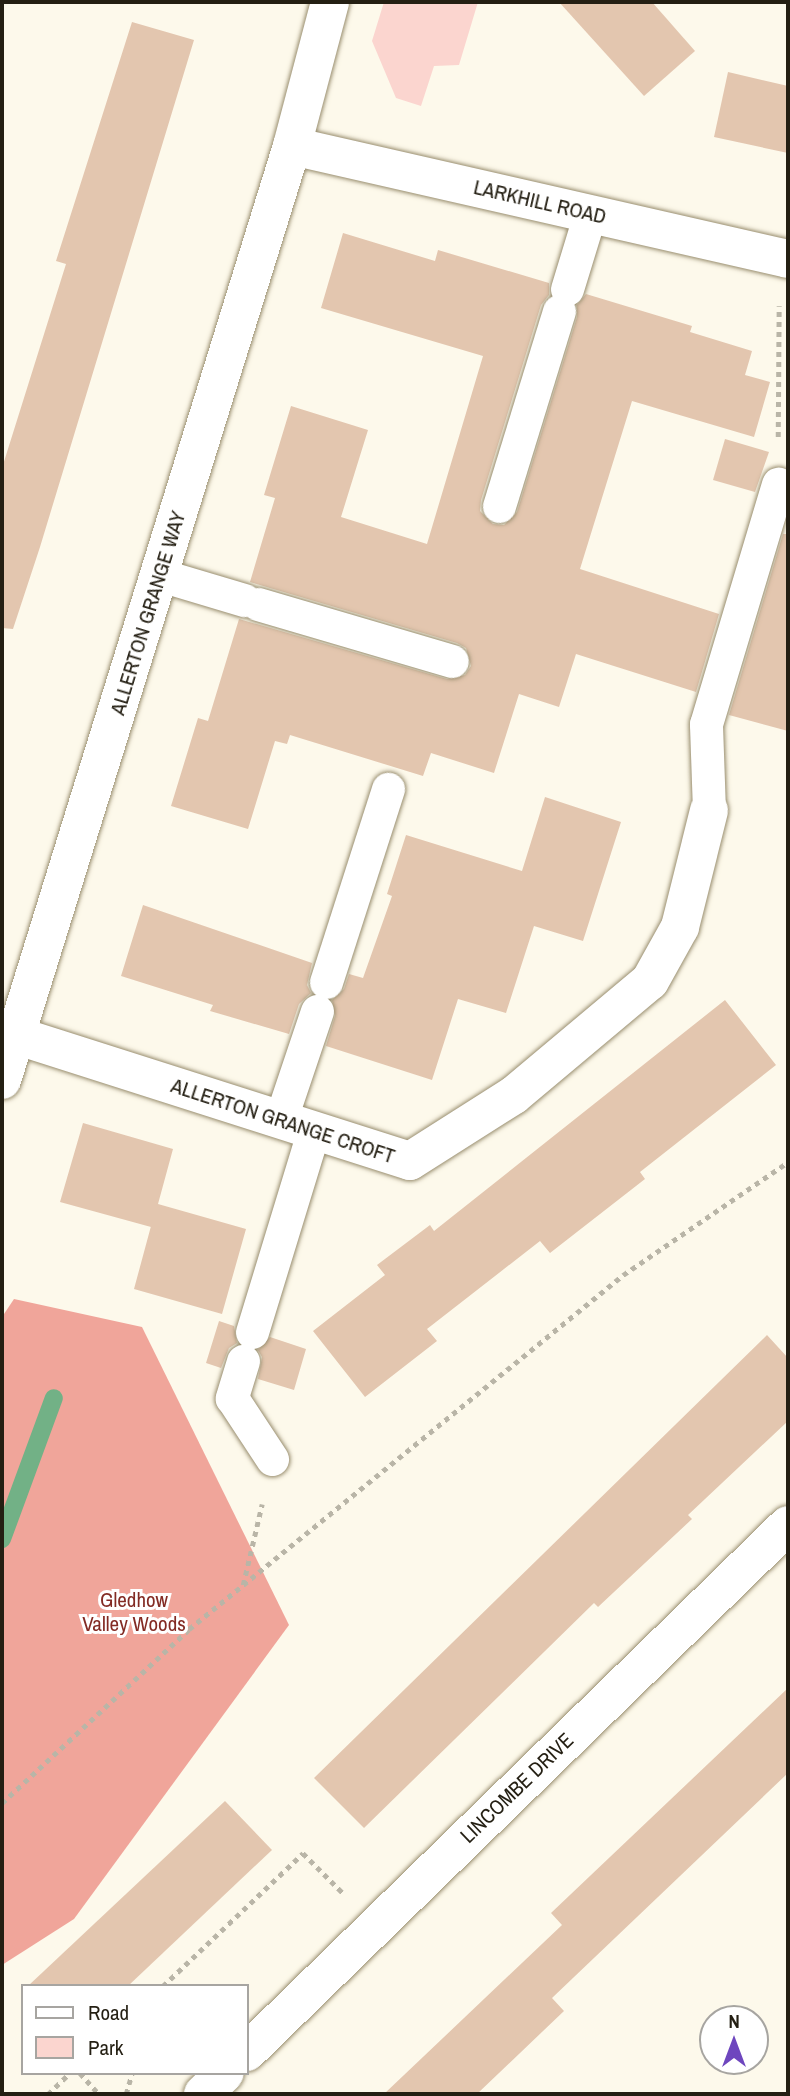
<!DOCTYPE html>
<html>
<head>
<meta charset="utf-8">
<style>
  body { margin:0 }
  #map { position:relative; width:790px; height:2096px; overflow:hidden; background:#fdf9eb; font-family:"Archivo Narrow",sans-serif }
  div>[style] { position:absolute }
  .green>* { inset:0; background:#fbd5cf }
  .forest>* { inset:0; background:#f0a59a }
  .stream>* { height:18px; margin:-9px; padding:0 9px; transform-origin:9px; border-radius:9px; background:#72b186 }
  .building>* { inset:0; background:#e3c6af }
  .path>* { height:4.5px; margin-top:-2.25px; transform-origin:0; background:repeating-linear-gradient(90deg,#b9b5a7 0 5px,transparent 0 10px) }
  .roads { filter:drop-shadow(0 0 2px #998e6f) drop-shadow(0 0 2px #998e6f) }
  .lane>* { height:33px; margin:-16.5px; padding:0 16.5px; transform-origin:16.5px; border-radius:16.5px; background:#fff }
  .street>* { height:38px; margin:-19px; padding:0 19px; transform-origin:19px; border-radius:19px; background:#fff }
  span { translate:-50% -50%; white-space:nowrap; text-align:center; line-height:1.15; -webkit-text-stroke:6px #fff; paint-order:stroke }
  .street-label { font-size:21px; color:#241f13 }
  .park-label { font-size:21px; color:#832b24 }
  .frame { position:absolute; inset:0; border:4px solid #241f13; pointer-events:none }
  .legend { position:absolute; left:21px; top:1984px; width:228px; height:91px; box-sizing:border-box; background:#fff; border:2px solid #a7a5a1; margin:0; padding:9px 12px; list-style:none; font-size:21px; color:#241f13 }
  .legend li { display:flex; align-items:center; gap:14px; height:35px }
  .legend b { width:35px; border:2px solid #a7a5a1 }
  .north { position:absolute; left:699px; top:2005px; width:70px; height:70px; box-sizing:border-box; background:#fff; border:2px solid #a7a5a1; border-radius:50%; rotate:0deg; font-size:19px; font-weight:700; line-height:28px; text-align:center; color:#241f13 }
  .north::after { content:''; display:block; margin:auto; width:24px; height:32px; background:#6e46be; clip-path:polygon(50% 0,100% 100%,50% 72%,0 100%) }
</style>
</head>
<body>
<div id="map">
  <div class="green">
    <i style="clip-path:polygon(384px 2px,478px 2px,459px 65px,434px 66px,421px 106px,396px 98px,372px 41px)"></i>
  </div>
  <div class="forest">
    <i style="clip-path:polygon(14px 1299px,142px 1327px,289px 1625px,74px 1919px,2px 1965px,2px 1317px)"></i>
  </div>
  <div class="stream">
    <i style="left:2px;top:1539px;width:150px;rotate:-69.8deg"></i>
  </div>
  <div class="building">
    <i style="clip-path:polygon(559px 2px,652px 2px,695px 51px,644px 96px)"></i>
    <i style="clip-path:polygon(132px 22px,194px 40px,40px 547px,13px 629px,2px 628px,2px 468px,66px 264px,56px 261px)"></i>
    <i style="clip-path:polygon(728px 72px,788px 86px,788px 153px,714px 137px)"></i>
    <i style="clip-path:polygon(343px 233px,435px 261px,438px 250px,549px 283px,549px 295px,541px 305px,481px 500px,480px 511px,493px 524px,504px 525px,517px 512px,577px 317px,577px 305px,586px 294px,692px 326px,690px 332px,752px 351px,745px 375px,770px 382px,754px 437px,632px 401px,580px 569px,719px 614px,696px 692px,576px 654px,559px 707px,519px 694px,494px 773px,431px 753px,423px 776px,290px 735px,287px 744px,275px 741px,248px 829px,171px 806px,198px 718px,208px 721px,239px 619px,447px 679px,465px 675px,471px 666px,466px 648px,457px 643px,250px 582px,275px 498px,264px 495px,291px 406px,368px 430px,341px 517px,427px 544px,483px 356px,321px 308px)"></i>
    <i style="clip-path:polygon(725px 439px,769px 452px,755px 492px,713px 480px)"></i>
    <i style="clip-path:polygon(783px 534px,788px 534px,788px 731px,729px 715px)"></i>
    <i style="clip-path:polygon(545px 797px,621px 822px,583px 941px,534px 926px,506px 1013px,458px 999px,432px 1080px,326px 1046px,335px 1016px,332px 1000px,344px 989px,349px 974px,363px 978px,392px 896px,387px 894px,406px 835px,522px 871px)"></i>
    <i style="clip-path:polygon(143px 905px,312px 963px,307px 985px,311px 993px,299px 1004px,289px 1034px,210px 1011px,213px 1005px,121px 976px)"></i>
    <i style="clip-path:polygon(725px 1000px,776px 1065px,640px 1172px,645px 1179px,550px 1253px,540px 1241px,427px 1329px,437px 1341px,365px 1397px,313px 1331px,385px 1275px,377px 1265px,430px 1225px,434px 1231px)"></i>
    <i style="clip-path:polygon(83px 1123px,173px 1149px,158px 1204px,246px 1229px,222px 1314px,134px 1289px,154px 1215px,151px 1227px,60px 1202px)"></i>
    <i style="clip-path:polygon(219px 1321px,234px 1326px,237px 1343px,229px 1348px,221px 1368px,206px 1363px)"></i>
    <i style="clip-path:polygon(767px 1335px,788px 1358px,788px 1421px,688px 1515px,692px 1519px,598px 1607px,594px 1603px,364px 1828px,314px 1778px)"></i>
    <i style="clip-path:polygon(270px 1337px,306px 1349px,294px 1390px,258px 1379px,262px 1357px,258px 1350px)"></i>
    <i style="clip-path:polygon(788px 1688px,788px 1773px,552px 1998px,564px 2011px,477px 2094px,384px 2094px,562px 1925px,551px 1913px)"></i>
    <i style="clip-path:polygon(225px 1801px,272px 1850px,128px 1986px,28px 1986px)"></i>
  </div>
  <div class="path">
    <i style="left:778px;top:437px;width:131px;rotate:-89.6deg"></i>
    <i style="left:243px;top:1585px;width:83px;rotate:-76.8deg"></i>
    <i style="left:2px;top:1803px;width:255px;rotate:-42.9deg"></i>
    <i style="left:189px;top:1629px;width:560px;rotate:-39.2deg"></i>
    <i style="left:623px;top:1275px;width:200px;rotate:-34.4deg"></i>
    <i style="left:163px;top:1986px;width:193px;rotate:-43.5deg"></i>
    <i style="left:303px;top:1853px;width:57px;rotate:45deg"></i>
    <i style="left:80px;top:2073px;width:28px;rotate:48deg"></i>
    <i style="left:48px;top:2094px;width:30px;rotate:-44deg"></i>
    <i style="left:126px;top:2094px;width:22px;rotate:-74deg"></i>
  </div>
  <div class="roads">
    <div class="lane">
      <i style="left:567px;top:289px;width:78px;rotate:-73deg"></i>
      <i style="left:499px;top:506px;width:204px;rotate:-72.9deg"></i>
      <i style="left:160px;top:575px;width:88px;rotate:16.6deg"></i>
      <i style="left:258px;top:604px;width:202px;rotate:16.4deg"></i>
      <i style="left:709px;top:811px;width:87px;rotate:-92deg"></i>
      <i style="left:706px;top:724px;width:251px;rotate:-73.3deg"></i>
      <i style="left:326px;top:982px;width:203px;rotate:-72.2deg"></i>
      <i style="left:280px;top:1121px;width:116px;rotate:-71.4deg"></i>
      <i style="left:252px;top:1332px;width:209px;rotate:-73deg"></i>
      <i style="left:243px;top:1361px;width:39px;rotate:107deg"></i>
      <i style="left:232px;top:1398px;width:73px;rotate:56.7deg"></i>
    </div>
    <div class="street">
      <i style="left:292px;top:146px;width:509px;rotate:12.83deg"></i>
      <i style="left:18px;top:1036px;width:411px;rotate:17.7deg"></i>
      <i style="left:410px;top:1161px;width:123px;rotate:-32.4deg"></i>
      <i style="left:514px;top:1095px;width:177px;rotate:-40deg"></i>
      <i style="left:650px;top:981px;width:62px;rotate:-60.9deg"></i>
      <i style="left:680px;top:927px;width:120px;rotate:-76deg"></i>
      <i style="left:2px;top:1080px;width:978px;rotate:-72.75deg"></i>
      <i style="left:292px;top:146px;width:149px;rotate:-75.2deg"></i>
      <i style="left:247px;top:2052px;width:755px;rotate:-44.25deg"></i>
      <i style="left:203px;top:2094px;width:30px;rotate:-44deg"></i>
    </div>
  </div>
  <div class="street-label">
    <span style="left:540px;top:202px;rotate:13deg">LARKHILL ROAD</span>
    <span style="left:148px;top:613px;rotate:-73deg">ALLERTON GRANGE WAY</span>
    <span style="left:283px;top:1121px;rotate:18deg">ALLERTON GRANGE CROFT</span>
    <span style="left:517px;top:1788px;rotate:-44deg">LINCOMBE DRIVE</span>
  </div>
  <div class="park-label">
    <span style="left:134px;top:1612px">Gledhow<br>Valley Woods</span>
  </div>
  <div class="frame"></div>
  <ul class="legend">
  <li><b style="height:9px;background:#fff"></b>Road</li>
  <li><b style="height:19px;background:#fbd5cf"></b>Park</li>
  </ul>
  <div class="north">N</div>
</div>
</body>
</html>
